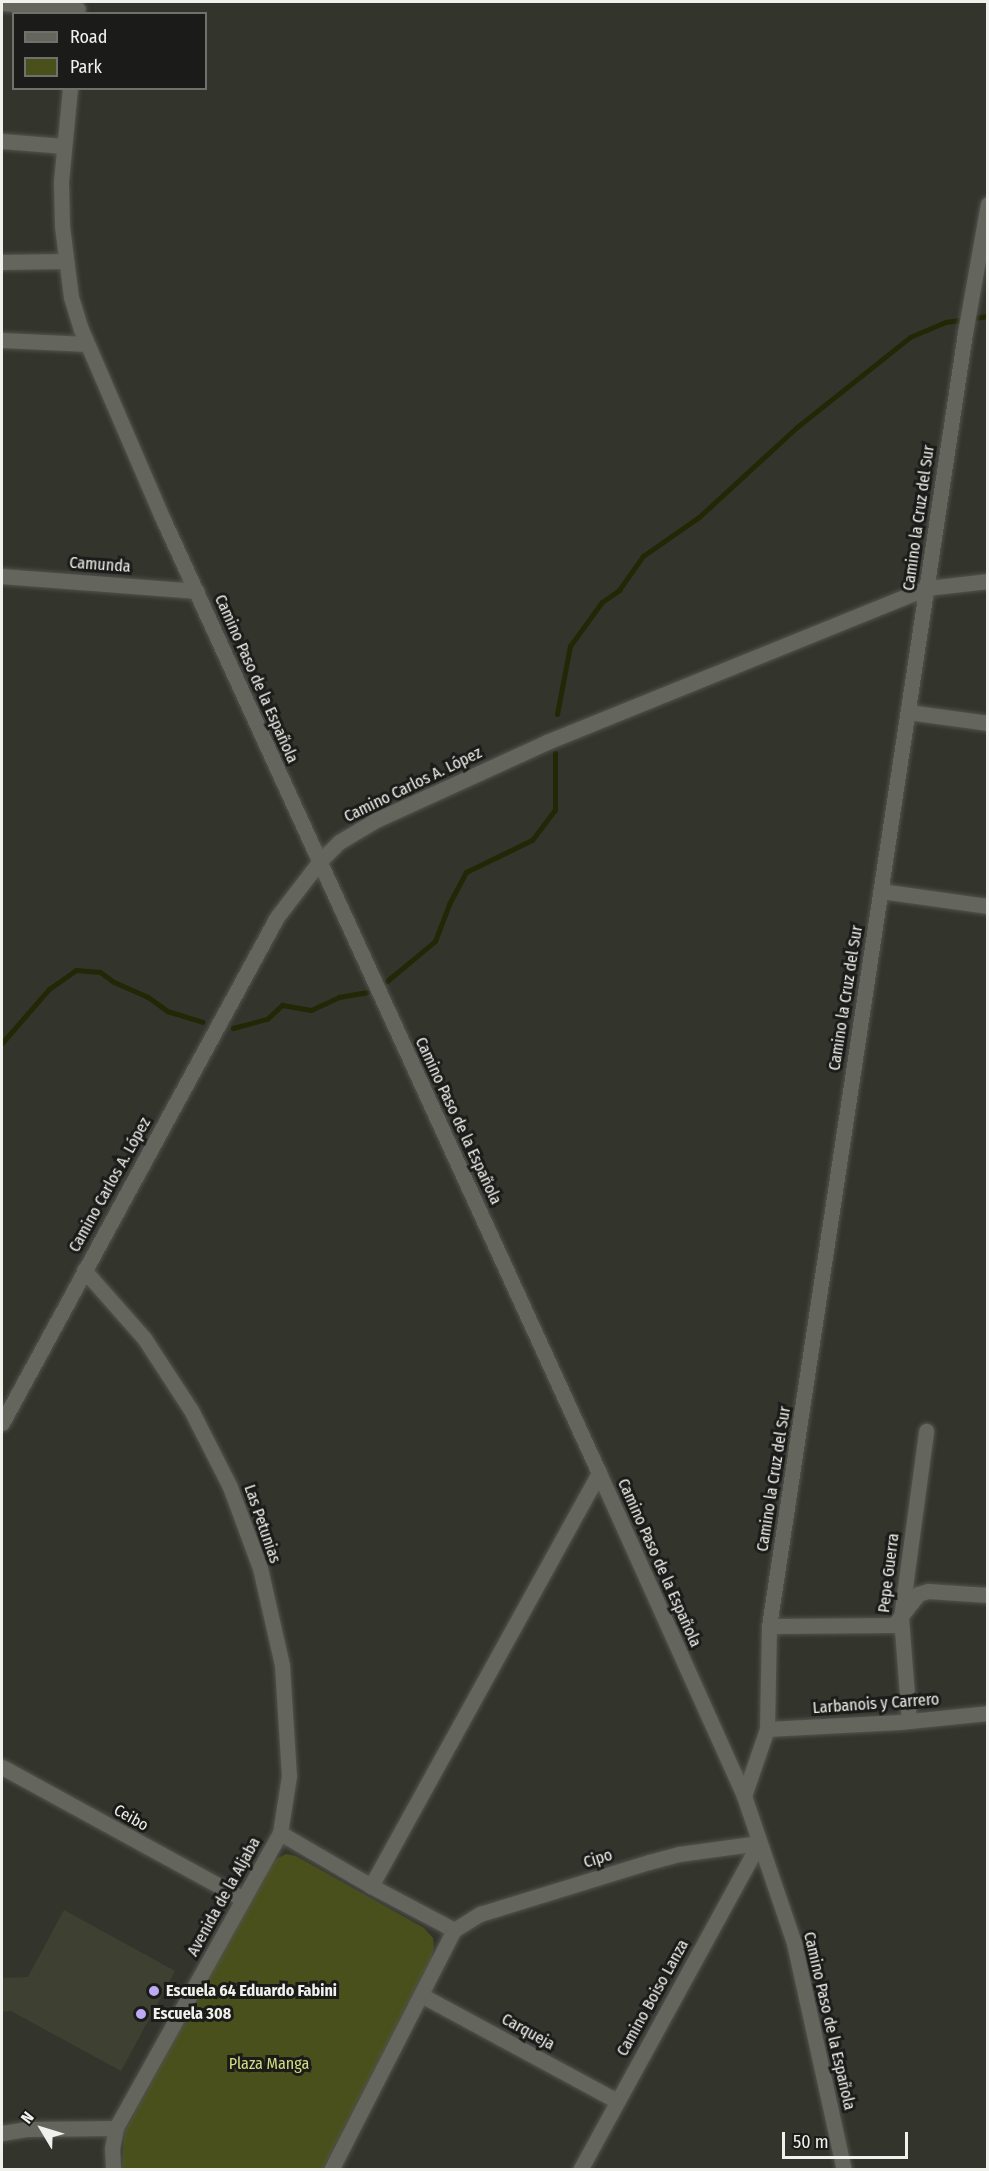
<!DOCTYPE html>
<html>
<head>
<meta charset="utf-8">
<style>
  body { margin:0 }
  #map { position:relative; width:989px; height:2171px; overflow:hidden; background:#33352d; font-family:"Fira Sans Condensed",sans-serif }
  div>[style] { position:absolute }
  .built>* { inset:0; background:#3e4032 }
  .green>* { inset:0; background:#4a501b }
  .stream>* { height:5px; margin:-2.5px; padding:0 2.5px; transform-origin:2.5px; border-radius:2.5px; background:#232705 }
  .roads { filter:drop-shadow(0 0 2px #52534e) drop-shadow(0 0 2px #52534e) }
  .street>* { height:15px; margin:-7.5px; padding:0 7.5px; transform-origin:7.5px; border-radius:7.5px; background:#64655d }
  .dots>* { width:16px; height:16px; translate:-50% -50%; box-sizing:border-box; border:3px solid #1b1c19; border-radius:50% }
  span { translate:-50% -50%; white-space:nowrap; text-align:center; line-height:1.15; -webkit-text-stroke:6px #1b1c19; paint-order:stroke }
  .street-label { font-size:16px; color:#f0f1ec }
  .poi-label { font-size:16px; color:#f0f1ec; font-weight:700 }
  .left { translate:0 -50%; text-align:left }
  .park-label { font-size:16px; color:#d1dd82 }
  .frame { position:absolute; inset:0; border:3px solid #f0f1ec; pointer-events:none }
  .legend { position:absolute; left:12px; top:12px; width:195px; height:78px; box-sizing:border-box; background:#1b1c19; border:2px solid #70716d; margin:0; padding:8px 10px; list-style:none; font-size:18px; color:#f0f1ec }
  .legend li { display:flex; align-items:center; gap:12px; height:30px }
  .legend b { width:30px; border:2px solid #70716d }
  .north { position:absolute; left:12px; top:2099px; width:60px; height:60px; -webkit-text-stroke:4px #1b1c19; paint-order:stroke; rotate:308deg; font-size:16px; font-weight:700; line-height:24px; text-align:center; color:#f0f1ec }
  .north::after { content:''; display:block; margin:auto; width:21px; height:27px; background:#f0f1ec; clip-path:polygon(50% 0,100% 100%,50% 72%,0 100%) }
  .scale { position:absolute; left:782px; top:2132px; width:126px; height:27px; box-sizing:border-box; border:3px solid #f0f1ec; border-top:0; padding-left:8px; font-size:18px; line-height:21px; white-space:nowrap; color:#f0f1ec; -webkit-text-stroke:4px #1b1c19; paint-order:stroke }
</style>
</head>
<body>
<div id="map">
  <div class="built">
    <i style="clip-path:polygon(64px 1910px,175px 1971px,121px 2071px,11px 2011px,2px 2012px,2px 1978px,28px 1977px)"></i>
  </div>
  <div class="green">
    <i style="clip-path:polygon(286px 1854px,296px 1856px,424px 1928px,433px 1938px,434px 1947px,432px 1957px,323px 2169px,122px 2170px,124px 2132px,272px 1861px)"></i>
  </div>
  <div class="stream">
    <i style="left:557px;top:714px;width:69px;rotate:-79.2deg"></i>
    <i style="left:570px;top:646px;width:54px;rotate:-54deg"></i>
    <i style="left:602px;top:602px;width:21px;rotate:-35deg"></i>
    <i style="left:619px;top:590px;width:42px;rotate:-54.8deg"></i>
    <i style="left:643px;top:556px;width:68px;rotate:-34.9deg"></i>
    <i style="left:699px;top:517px;width:133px;rotate:-42.6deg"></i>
    <i style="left:797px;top:427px;width:144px;rotate:-38.5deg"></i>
    <i style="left:910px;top:337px;width:39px;rotate:-23deg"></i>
    <i style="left:946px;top:322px;width:42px;rotate:-8.1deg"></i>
    <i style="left:387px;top:981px;width:62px;rotate:-39.8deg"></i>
    <i style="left:435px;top:941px;width:40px;rotate:-69deg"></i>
    <i style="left:449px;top:904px;width:36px;rotate:-62deg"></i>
    <i style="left:466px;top:872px;width:73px;rotate:-25.9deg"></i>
    <i style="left:532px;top:840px;width:38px;rotate:-53deg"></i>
    <i style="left:555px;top:810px;width:57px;rotate:-90deg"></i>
    <i style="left:233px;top:1028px;width:35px;rotate:-15deg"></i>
    <i style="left:267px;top:1019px;width:21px;rotate:-43deg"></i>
    <i style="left:282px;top:1005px;width:29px;rotate:10deg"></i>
    <i style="left:311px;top:1010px;width:31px;rotate:-25deg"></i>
    <i style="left:339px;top:997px;width:29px;rotate:-10deg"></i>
    <i style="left:2px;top:1043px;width:72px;rotate:-49deg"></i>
    <i style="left:49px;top:989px;width:33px;rotate:-35deg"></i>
    <i style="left:76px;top:970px;width:24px;rotate:5deg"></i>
    <i style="left:100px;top:972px;width:17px;rotate:36deg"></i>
    <i style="left:114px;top:982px;width:37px;rotate:24deg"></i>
    <i style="left:148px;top:997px;width:24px;rotate:36deg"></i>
    <i style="left:167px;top:1011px;width:37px;rotate:17deg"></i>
  </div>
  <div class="roads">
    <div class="street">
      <i style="left:2px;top:3px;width:76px;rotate:4.5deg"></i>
      <i style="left:70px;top:88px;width:94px;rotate:95.5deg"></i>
      <i style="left:61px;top:182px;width:44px;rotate:88.7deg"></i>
      <i style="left:62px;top:226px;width:72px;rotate:82.8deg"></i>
      <i style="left:71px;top:297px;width:34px;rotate:73deg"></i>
      <i style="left:81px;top:329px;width:205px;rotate:66.7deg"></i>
      <i style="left:162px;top:517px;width:1051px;rotate:65.43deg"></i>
      <i style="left:599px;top:1473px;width:354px;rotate:65.8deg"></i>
      <i style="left:744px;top:1796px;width:155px;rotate:71.2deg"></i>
      <i style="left:794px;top:1943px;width:232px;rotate:77.6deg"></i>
      <i style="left:2px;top:141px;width:62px;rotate:4.6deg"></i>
      <i style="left:2px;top:262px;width:63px;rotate:-0.9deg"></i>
      <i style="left:2px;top:340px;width:85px;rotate:2.7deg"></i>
      <i style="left:2px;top:576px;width:195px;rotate:4.4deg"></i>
      <i style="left:908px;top:712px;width:81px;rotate:7.8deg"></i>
      <i style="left:881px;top:891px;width:108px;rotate:8deg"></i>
      <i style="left:84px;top:1270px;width:91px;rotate:48.6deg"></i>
      <i style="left:144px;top:1338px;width:86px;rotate:56.9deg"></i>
      <i style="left:191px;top:1410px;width:86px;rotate:63.1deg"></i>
      <i style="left:230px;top:1487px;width:86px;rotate:69.7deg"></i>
      <i style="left:260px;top:1568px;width:99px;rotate:77.2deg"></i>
      <i style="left:282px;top:1665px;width:111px;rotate:86.4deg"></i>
      <i style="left:289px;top:1776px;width:58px;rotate:99deg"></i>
      <i style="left:280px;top:1833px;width:338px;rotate:119.1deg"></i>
      <i style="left:116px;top:2128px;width:20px;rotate:101deg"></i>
      <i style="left:112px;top:2148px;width:22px;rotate:87deg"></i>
      <i style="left:2px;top:1423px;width:576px;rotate:-61.48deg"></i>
      <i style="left:277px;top:917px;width:69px;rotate:-52.6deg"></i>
      <i style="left:319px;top:862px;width:28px;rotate:-45deg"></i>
      <i style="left:339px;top:842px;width:43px;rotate:-30.7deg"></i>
      <i style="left:376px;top:820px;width:188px;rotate:-24.5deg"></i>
      <i style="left:547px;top:742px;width:410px;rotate:-22.1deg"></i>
      <i style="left:927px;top:588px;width:61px;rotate:-6.5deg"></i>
      <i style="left:769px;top:1626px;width:125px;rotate:-0.5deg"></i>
      <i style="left:894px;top:1625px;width:39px;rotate:-52deg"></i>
      <i style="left:918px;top:1594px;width:10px;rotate:-17deg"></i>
      <i style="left:928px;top:1591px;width:60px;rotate:3.8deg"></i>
      <i style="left:909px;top:1721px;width:104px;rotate:-94.4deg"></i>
      <i style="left:901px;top:1617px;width:188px;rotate:-82.3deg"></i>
      <i style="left:767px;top:1729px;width:133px;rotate:-3deg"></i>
      <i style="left:900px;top:1722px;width:88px;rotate:-5.8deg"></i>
      <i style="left:2px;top:1767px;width:275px;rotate:28.7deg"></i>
      <i style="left:744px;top:1796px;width:71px;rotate:-71.1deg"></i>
      <i style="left:767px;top:1729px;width:103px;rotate:-88.9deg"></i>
      <i style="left:769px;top:1626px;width:1308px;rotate:-81.38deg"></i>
      <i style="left:965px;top:333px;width:131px;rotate:-79.9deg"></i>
      <i style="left:280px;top:1833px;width:105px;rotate:30.2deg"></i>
      <i style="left:371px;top:1886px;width:94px;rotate:27.9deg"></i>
      <i style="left:371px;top:1886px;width:472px;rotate:-61.1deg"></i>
      <i style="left:421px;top:1995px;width:223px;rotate:28.4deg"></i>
      <i style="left:2px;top:2133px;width:26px;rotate:-9deg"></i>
      <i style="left:28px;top:2129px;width:88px;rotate:-0.7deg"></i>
      <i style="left:331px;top:2170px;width:270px;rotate:-62.9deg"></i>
      <i style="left:454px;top:1930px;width:31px;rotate:-32deg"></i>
      <i style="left:480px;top:1914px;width:177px;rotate:-17.1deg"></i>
      <i style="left:649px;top:1862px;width:31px;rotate:-15deg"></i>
      <i style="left:679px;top:1854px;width:81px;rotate:-7.8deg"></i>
      <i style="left:580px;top:2170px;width:373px;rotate:-61.3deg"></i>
    </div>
  </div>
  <div class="dots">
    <i style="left:154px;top:1991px;background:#bcaaf5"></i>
    <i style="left:141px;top:2014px;background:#bcaaf5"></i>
  </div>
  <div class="street-label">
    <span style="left:919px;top:518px;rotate:-82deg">Camino la Cruz del Sur</span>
    <span style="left:100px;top:565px;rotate:4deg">Camunda</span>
    <span style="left:256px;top:679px;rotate:66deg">Camino Paso de la Española</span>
    <span style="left:413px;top:785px;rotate:-26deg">Camino Carlos A. López</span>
    <span style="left:846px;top:998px;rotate:-81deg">Camino la Cruz del Sur</span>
    <span style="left:458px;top:1121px;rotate:65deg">Camino Paso de la Española</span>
    <span style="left:110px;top:1185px;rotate:-61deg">Camino Carlos A. López</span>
    <span style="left:774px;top:1479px;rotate:-81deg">Camino la Cruz del Sur</span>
    <span style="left:262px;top:1524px;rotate:71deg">Las Petunias</span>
    <span style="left:659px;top:1563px;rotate:66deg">Camino Paso de la Española</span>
    <span style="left:889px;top:1573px;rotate:-83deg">Pepe Guerra</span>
    <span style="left:876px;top:1704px;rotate:-4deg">Larbanois y Carrero</span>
    <span style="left:131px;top:1818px;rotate:29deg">Ceibo</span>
    <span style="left:598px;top:1859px;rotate:-17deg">Cipo</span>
    <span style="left:224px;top:1897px;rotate:-61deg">Avenida de la Aljaba</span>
    <span style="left:653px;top:1998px;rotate:-61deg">Camino Boiso Lanza</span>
    <span style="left:829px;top:2021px;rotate:77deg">Camino Paso de la Española</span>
    <span style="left:528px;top:2032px;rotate:29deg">Carqueja</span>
  </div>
  <div class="poi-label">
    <span class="left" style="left:166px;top:1991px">Escuela 64 Eduardo Fabini</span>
    <span class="left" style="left:153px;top:2014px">Escuela 308</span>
  </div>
  <div class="park-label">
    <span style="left:269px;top:2064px">Plaza Manga</span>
  </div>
  <div class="frame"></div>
  <ul class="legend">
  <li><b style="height:8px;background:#64655d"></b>Road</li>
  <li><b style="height:16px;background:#4a501b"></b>Park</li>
  </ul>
  <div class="north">N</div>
  <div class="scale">50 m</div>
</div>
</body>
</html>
